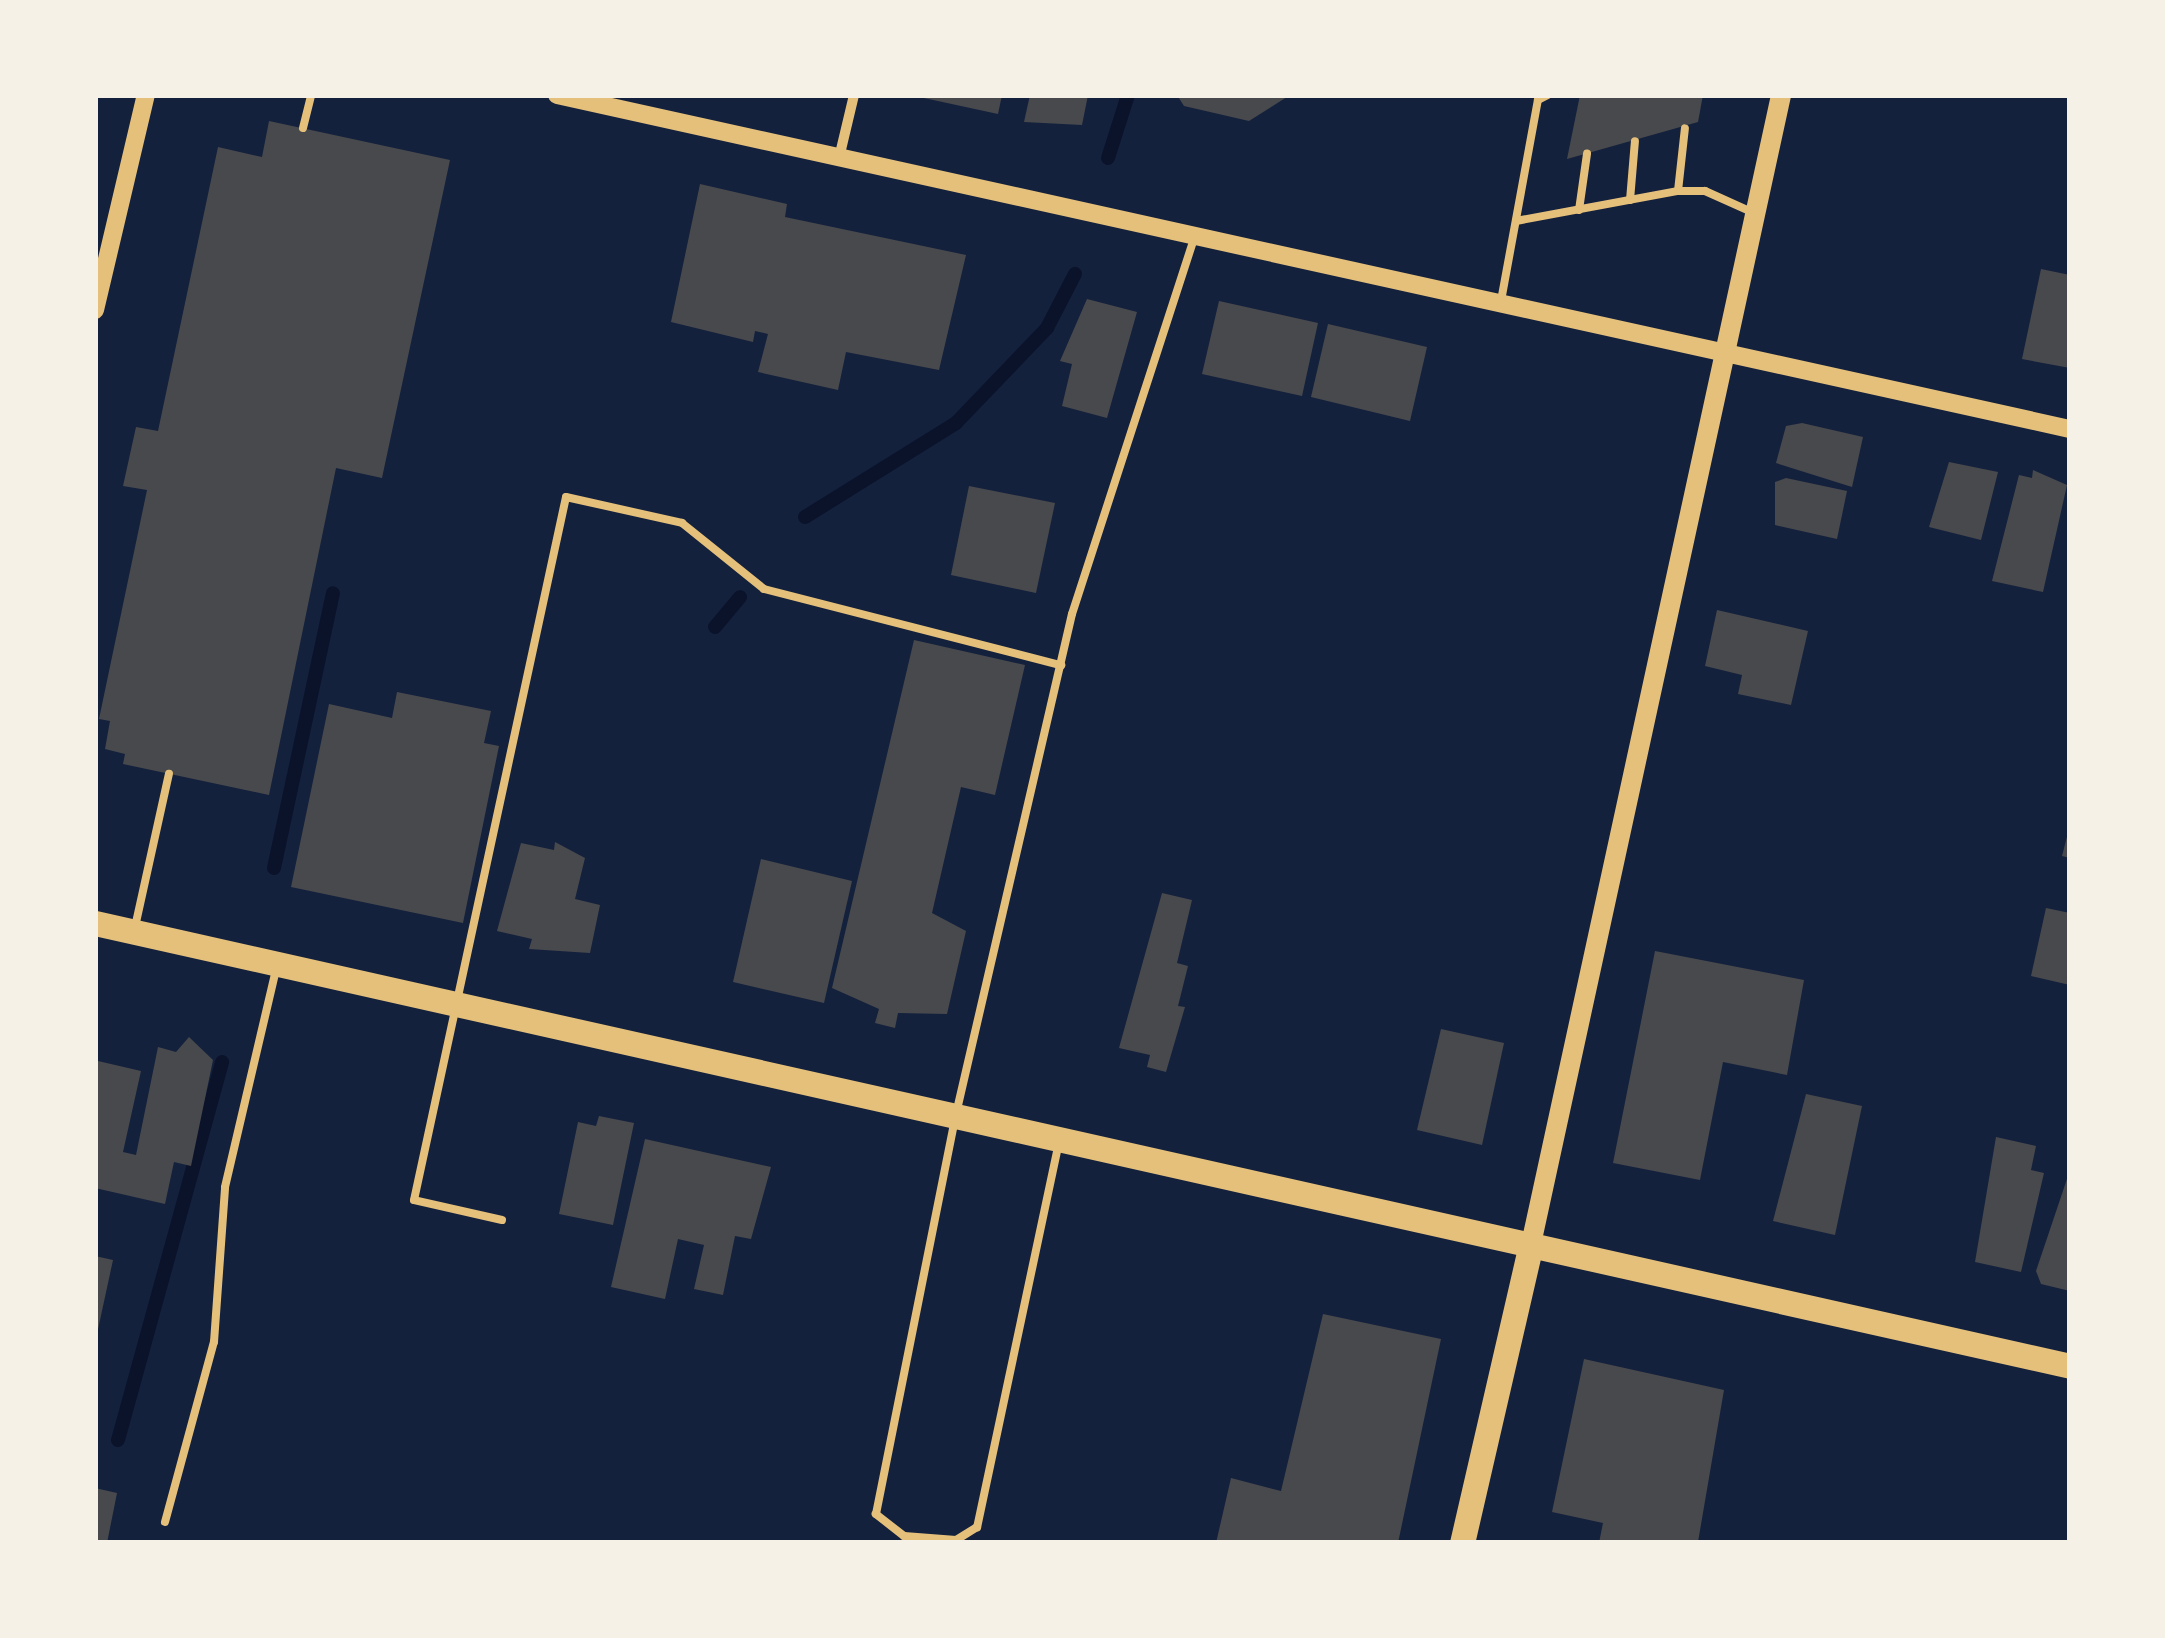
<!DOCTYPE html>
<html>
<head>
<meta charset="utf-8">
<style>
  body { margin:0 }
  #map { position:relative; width:2165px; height:1638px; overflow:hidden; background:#14213d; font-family:Ubuntu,sans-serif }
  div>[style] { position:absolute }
  .stream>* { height:14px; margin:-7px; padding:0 7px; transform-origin:7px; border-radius:7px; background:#0b132b }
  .building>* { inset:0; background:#48494c }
  .service>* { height:8px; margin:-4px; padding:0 4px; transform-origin:4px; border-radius:4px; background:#e5c07b }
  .minor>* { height:10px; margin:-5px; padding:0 5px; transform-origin:5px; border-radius:5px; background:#e5c07b }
  .tertiary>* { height:18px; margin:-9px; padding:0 9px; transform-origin:9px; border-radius:9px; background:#e5c07b }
  .secondary>* { height:20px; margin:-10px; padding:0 10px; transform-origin:10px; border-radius:10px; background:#e5c07b }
  .primary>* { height:25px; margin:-12.5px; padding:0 12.5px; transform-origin:12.5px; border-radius:12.5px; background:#e5c07b }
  span { translate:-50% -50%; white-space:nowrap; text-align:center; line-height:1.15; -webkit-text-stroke:10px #f6f1e7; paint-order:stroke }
  .frame { position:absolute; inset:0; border:98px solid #f6f1e7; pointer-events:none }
</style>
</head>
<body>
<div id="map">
  <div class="stream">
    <i style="left:1108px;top:158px;width:66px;rotate:-72.4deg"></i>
    <i style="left:805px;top:517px;width:178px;rotate:-31.9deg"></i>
    <i style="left:956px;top:423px;width:132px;rotate:-46.2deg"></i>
    <i style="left:1047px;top:328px;width:61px;rotate:-62.6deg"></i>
    <i style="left:715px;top:627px;width:39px;rotate:-50deg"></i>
    <i style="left:274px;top:868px;width:281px;rotate:-77.9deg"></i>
    <i style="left:118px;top:1440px;width:392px;rotate:-74.6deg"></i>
  </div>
  <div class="building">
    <i style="clip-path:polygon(910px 95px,1002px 95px,998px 114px)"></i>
    <i style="clip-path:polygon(1030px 95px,1088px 95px,1082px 125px,1024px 122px)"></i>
    <i style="clip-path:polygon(1177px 95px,1290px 95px,1249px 121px,1184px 106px)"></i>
    <i style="clip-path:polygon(1580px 95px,1703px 95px,1698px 122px,1567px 159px)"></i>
    <i style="clip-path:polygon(269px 121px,450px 160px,382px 478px,336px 468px,269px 795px,123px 764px,125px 754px,105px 749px,110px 721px,99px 719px,147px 490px,123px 486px,136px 427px,158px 431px,218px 147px,262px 157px)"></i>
    <i style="clip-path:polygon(700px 184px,787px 204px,785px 217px,966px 255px,939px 370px,846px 352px,838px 390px,758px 372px,768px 334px,755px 331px,753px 342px,671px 322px)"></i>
    <i style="clip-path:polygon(2041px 269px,2070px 275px,2070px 368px,2022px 359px)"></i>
    <i style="clip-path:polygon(1087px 299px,1137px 312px,1107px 418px,1062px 406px,1072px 364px,1060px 361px)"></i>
    <i style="clip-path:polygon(1219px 301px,1318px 323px,1302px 396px,1202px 374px)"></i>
    <i style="clip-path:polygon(1328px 324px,1427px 347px,1410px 421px,1311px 397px)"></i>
    <i style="clip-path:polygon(1802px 423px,1863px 437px,1852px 487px,1776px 463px,1786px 426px)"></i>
    <i style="clip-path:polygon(1949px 462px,1998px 472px,1981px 540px,1929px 527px)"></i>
    <i style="clip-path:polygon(2033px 470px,2067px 485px,2043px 592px,1992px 581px,2019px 475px,2032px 478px)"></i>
    <i style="clip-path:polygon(1786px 478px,1847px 491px,1837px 539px,1775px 525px,1775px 482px)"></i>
    <i style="clip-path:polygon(969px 486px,1055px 503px,1036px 593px,951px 575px)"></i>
    <i style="clip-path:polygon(1717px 610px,1808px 631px,1791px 705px,1738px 694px,1742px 675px,1705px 666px)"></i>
    <i style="clip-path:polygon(914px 640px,1025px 665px,995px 795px,961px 787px,932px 913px,966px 931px,947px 1014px,898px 1013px,895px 1028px,875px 1023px,879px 1009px,832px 988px)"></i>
    <i style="clip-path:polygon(397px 692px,491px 711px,484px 743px,499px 746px,463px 923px,291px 887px,329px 704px,392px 718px)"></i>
    <i style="clip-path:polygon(2069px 829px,2070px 829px,2070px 858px,2062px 856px)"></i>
    <i style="clip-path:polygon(555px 842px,585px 858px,575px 899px,600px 905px,590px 953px,529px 949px,532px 939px,497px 931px,521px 843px,554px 850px)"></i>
    <i style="clip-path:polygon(761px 859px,852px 881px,824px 1003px,733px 982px)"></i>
    <i style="clip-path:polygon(1162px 893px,1192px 900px,1177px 963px,1188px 966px,1178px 1006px,1185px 1007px,1166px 1072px,1147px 1067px,1150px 1055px,1119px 1048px)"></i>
    <i style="clip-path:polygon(2046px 908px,2070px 913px,2070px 985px,2031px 976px)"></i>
    <i style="clip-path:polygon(1655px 951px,1804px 980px,1787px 1075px,1723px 1062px,1700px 1180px,1613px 1163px)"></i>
    <i style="clip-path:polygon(1441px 1029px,1504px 1043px,1482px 1145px,1417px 1130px)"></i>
    <i style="clip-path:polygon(189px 1037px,213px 1060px,191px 1166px,174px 1162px,165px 1204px,95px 1188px,98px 1061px,141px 1071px,123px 1152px,136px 1155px,158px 1047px,176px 1052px)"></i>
    <i style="clip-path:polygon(1806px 1094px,1862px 1106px,1835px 1235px,1773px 1221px)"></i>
    <i style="clip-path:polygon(599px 1116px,634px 1123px,613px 1225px,559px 1214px,578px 1122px,596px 1126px)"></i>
    <i style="clip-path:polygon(1996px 1137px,2036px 1146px,2031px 1170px,2044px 1173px,2021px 1272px,1975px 1262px)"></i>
    <i style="clip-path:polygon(645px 1139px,771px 1167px,751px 1239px,735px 1236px,723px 1295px,694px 1289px,704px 1245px,678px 1239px,665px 1299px,611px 1287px)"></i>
    <i style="clip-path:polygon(2070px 1170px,2070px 1291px,2041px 1284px,2036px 1271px)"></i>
    <i style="clip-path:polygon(95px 1256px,113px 1260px,97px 1334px,95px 1334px)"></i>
    <i style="clip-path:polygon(1323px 1314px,1441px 1339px,1398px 1543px,1216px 1543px,1231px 1478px,1281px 1491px)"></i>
    <i style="clip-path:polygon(1584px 1359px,1724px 1390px,1698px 1542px,1599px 1543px,1603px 1523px,1552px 1512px)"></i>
    <i style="clip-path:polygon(95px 1488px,117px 1493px,107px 1543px,95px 1543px)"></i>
  </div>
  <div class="service">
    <i style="left:303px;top:128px;width:34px;rotate:-76deg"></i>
    <i style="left:1678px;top:191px;width:63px;rotate:-83.7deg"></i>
    <i style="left:1630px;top:200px;width:59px;rotate:-85.2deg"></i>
    <i style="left:1579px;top:210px;width:57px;rotate:-81.9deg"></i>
    <i style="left:1516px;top:221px;width:165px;rotate:-10.5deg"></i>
    <i style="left:1678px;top:191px;width:27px"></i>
    <i style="left:1705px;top:191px;width:54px;rotate:24.2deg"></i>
    <i style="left:1501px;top:301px;width:204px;rotate:-79.6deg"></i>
    <i style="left:1538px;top:100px;width:11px;rotate:-27deg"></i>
    <i style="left:135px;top:927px;width:157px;rotate:-77.5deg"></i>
    <i style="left:1059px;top:1142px;width:394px;rotate:102deg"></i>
    <i style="left:977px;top:1527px;width:25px;rotate:148deg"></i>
    <i style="left:956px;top:1540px;width:52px;rotate:-175.6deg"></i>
    <i style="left:904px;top:1536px;width:36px;rotate:-142deg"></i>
    <i style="left:876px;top:1514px;width:408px;rotate:-78.7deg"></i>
    <i style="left:956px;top:1114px;width:513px;rotate:-76.94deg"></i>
    <i style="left:1072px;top:614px;width:398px;rotate:-72deg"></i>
    <i style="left:502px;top:1220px;width:90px;rotate:-167.2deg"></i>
    <i style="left:414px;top:1200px;width:719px;rotate:-77.8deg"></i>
    <i style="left:566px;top:497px;width:119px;rotate:12.6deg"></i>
    <i style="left:682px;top:523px;width:105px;rotate:38.8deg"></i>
    <i style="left:764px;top:589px;width:307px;rotate:14.4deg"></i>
    <i style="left:165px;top:1522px;width:187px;rotate:-74.8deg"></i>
    <i style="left:214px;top:1342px;width:155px;rotate:-85.9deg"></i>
    <i style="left:225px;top:1187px;width:224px;rotate:-76.8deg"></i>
  </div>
  <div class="minor">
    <i style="left:839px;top:158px;width:65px;rotate:-76.6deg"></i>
  </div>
  <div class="tertiary">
    <i style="left:557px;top:95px;width:1549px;rotate:12.45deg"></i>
    <i style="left:95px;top:310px;width:221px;rotate:-76.7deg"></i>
  </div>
  <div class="secondary">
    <i style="left:1531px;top:1244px;width:1176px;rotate:-77.72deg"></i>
  </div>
  <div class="primary">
    <i style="left:95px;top:923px;width:2024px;rotate:12.64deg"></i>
    <i style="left:1462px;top:1543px;width:307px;rotate:-77deg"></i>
  </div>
  <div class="frame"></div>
</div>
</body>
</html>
